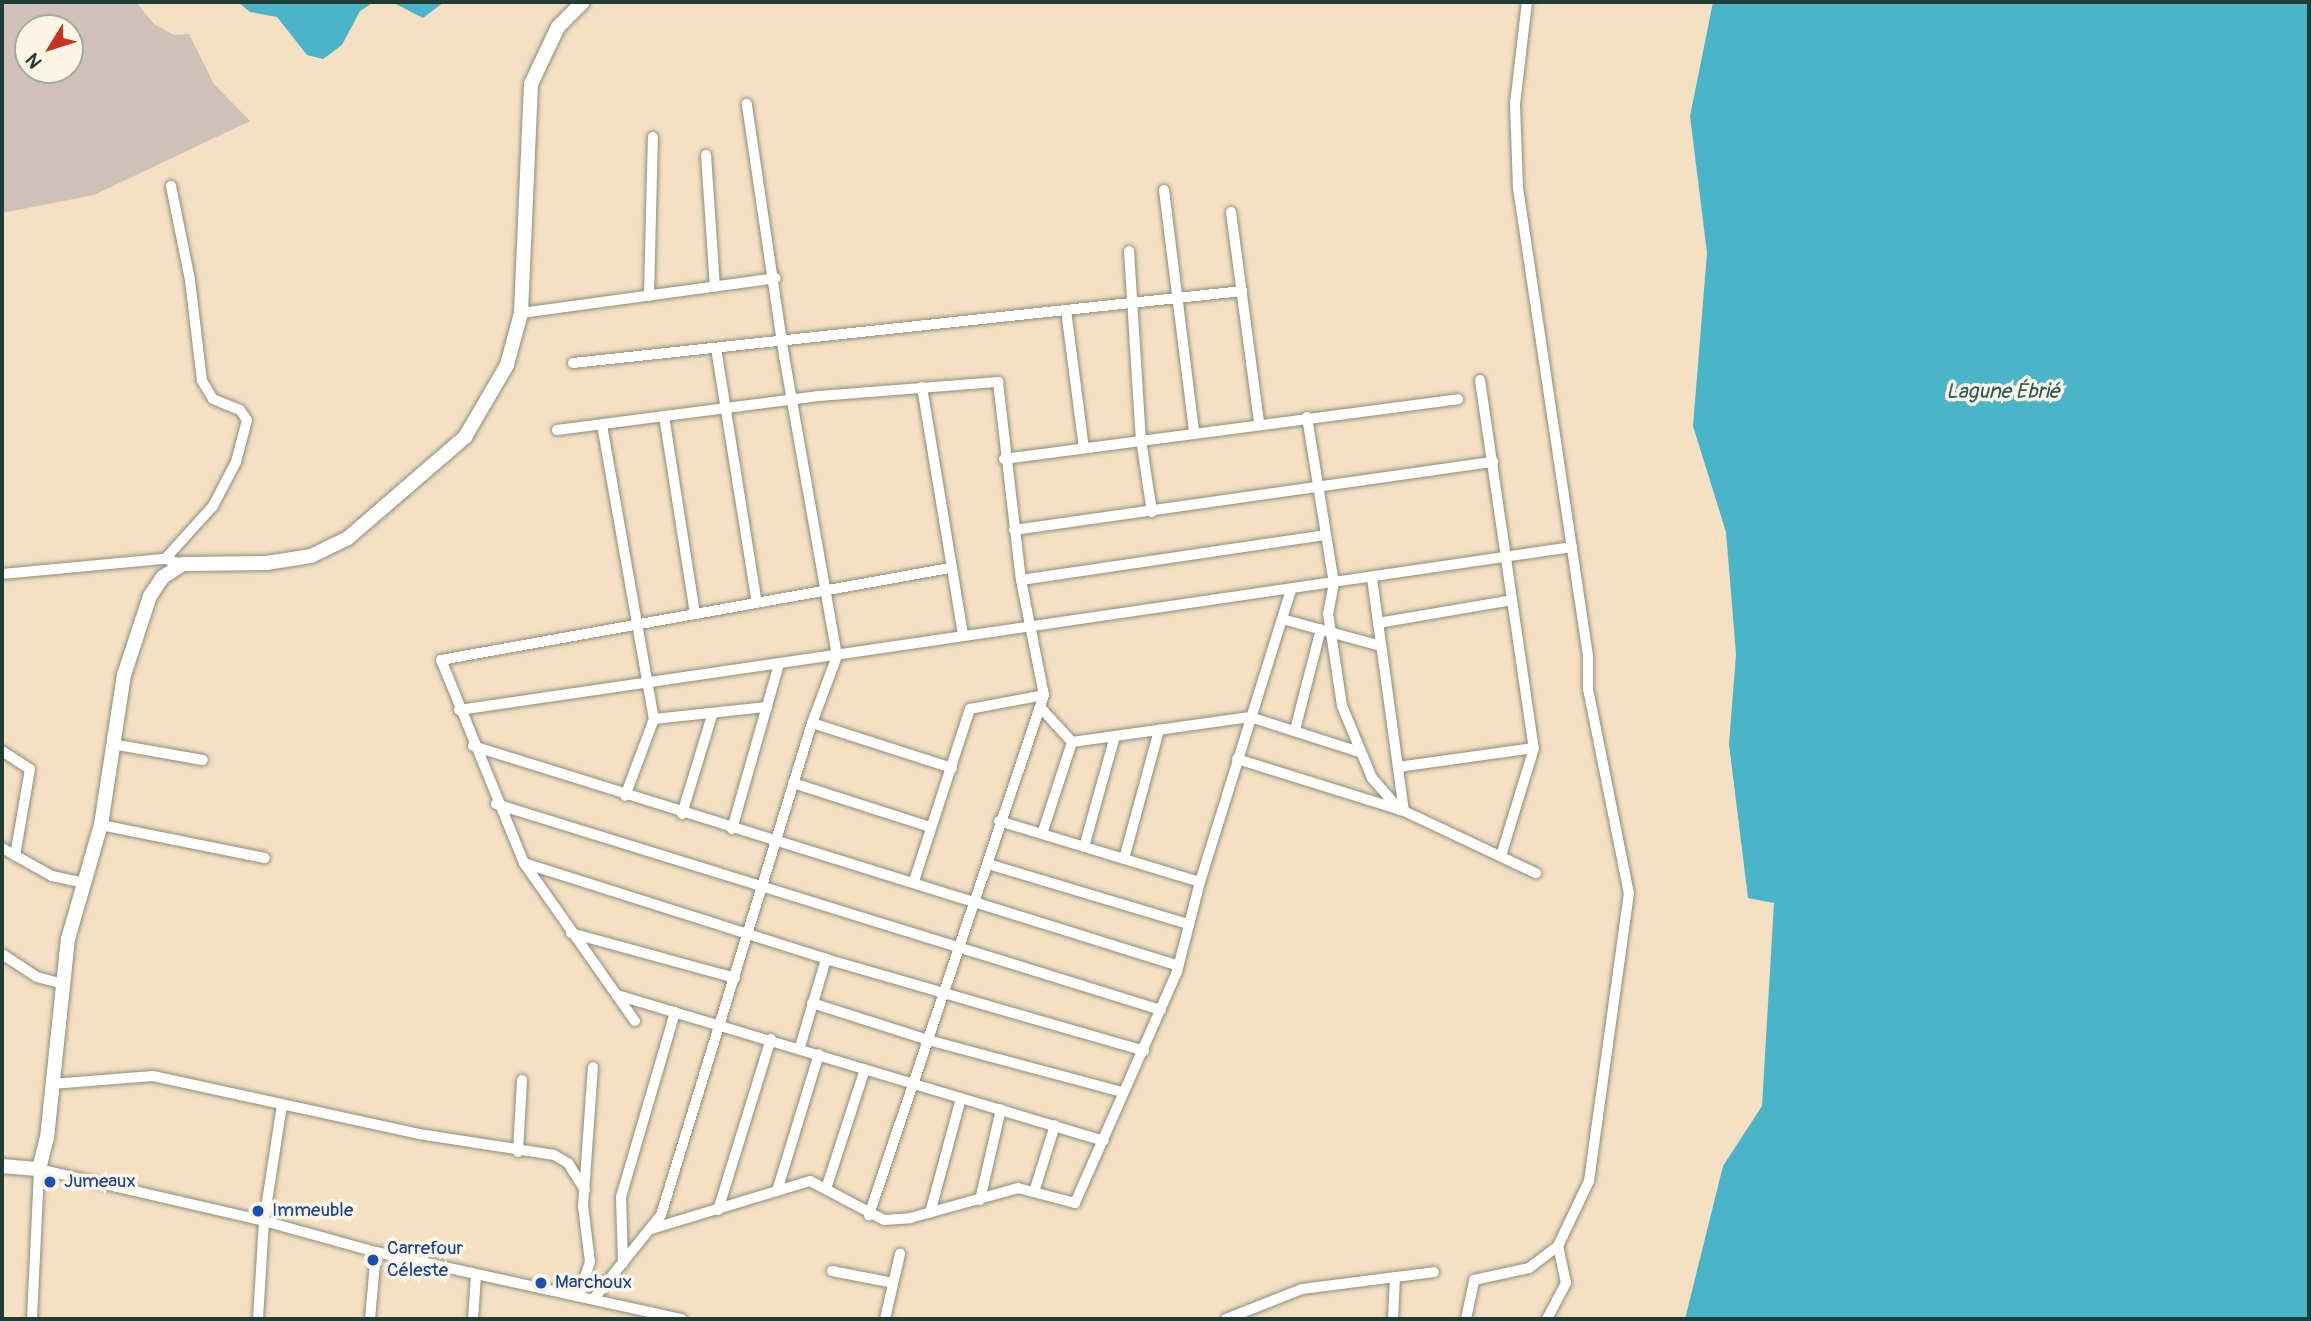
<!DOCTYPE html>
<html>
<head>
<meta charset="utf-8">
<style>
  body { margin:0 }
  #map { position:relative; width:2311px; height:1321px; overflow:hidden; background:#f5e0c4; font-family:Pangolin,sans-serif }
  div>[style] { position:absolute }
  .industrial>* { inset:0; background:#cfc0ba }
  .water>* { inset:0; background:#4ab4c8 }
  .roads { filter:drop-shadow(0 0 2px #8a8e7c) drop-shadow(0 0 2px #8a8e7c) }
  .minor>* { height:10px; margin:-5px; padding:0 5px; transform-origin:5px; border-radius:5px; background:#fff }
  .tertiary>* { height:14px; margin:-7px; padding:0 7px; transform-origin:7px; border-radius:7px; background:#fff }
  .dots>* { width:19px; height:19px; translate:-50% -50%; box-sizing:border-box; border:4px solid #fcf5e5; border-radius:50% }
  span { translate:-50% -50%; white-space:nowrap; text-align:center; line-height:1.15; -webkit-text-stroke:7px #fcf5e5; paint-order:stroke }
  .transit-label { font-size:19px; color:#164399 }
  .left { translate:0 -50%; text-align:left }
  .water-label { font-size:21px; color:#2a5b59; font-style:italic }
  .frame { position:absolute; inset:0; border:4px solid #1f3d34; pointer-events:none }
  .north { position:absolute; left:14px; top:14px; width:70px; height:70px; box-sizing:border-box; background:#fcf5e5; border:2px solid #a4ab9e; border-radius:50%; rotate:232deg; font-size:19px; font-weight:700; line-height:28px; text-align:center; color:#1f3d34 }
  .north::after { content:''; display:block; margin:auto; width:24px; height:32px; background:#c8321e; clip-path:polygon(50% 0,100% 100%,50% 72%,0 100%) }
</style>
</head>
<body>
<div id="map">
  <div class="industrial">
    <i style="clip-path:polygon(evenodd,2px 2px,136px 2px,154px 24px,174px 35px,189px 34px,214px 84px,250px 121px,94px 195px,2px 213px,2px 2px,28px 28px,70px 28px,70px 70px,28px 70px,28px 28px)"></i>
  </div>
  <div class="water">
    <i style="clip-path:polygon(238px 2px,374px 2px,360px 11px,342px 45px,323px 59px,307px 55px,277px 17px,250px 12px)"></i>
    <i style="clip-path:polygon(392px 2px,444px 2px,423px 18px)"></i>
    <i style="clip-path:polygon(1713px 2px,2309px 2px,2309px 1319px,1685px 1319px,1723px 1166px,1762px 1106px,1774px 903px,1748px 898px,1729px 744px,1736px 654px,1726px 532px,1693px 426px,1707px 253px,1690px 116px)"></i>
  </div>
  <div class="roads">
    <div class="minor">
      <i style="left:706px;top:155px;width:132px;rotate:86.1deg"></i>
      <i style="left:1164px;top:190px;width:244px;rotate:82.9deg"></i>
      <i style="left:1231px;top:212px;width:213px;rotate:82.4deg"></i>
      <i style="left:1129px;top:251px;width:189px;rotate:86.4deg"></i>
      <i style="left:1141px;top:440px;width:73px;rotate:81.3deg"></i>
      <i style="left:649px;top:296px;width:159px;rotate:-88.6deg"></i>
      <i style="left:1066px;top:310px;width:139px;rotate:82.6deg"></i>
      <i style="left:521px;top:313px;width:257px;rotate:-7.8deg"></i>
      <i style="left:716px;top:348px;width:258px;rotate:80.9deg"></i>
      <i style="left:573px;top:363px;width:673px;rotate:-6.14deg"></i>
      <i style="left:1480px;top:380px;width:372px;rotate:81.7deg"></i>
      <i style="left:1534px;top:748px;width:113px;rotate:107deg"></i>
      <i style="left:922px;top:387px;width:252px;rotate:80.6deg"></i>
      <i style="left:664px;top:416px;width:200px;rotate:81.1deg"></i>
      <i style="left:1307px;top:417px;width:168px;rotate:80.8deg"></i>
      <i style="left:1334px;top:583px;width:31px;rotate:101deg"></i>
      <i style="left:1328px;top:613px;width:94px;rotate:81.4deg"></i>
      <i style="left:1342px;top:706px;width:78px;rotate:67.4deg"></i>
      <i style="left:1372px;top:778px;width:43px;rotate:48.8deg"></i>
      <i style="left:602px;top:425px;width:299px;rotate:80deg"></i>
      <i style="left:654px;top:719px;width:82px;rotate:110.6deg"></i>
      <i style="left:557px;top:430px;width:264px;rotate:-7.4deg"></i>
      <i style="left:819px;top:396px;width:180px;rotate:-4.5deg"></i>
      <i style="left:998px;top:382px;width:199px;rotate:83.4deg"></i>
      <i style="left:1021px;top:580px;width:117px;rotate:78.7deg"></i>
      <i style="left:1044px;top:695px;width:549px;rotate:108.6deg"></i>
      <i style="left:1004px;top:459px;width:458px;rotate:-7.5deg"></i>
      <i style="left:1014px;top:530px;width:484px;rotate:-8.1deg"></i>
      <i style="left:165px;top:559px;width:72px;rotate:-47.8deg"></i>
      <i style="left:213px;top:506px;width:50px;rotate:-62.4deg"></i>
      <i style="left:236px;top:462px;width:43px;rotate:-75.3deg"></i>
      <i style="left:247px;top:420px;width:12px;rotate:-125deg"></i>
      <i style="left:240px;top:410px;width:29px;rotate:-158deg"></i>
      <i style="left:213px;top:399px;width:21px;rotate:-121deg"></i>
      <i style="left:202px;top:381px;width:102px;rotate:-96.8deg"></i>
      <i style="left:190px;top:280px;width:96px;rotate:-101.4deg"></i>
      <i style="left:2px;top:574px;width:164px;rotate:-5.3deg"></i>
      <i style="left:165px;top:559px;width:19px;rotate:16deg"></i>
      <i style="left:1372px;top:578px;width:235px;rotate:82.2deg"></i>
      <i style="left:1021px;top:580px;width:307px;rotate:-8.4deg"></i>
      <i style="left:1282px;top:619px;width:103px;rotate:15.3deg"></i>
      <i style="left:1378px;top:623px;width:136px;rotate:-9.7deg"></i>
      <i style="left:1040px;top:707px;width:47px;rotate:47.6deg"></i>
      <i style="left:1072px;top:742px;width:180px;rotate:-8deg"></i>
      <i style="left:1250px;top:717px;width:115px;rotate:17.7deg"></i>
      <i style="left:459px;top:710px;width:1125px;rotate:-8.33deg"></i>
      <i style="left:654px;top:719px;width:114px;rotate:-6.1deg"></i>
      <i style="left:812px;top:723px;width:147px;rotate:17.8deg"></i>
      <i style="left:1295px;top:730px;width:104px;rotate:-75.6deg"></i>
      <i style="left:112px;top:744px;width:92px;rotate:10deg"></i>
      <i style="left:473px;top:746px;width:736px;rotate:17.3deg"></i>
      <i style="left:2px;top:751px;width:33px;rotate:33deg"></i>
      <i style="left:30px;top:769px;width:88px;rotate:99.8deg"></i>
      <i style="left:1237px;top:759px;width:175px;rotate:17.3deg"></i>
      <i style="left:1404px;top:811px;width:146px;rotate:25.2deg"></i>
      <i style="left:1398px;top:767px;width:137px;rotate:-8deg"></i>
      <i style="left:793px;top:783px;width:144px;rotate:17.8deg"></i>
      <i style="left:496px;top:804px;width:696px;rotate:17.21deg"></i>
      <i style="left:682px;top:814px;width:103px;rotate:-73.1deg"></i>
      <i style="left:999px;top:821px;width:210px;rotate:16.9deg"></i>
      <i style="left:101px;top:825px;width:167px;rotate:11.4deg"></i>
      <i style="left:732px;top:829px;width:168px;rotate:-74.1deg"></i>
      <i style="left:1042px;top:834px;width:97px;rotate:-71.9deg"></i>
      <i style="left:1084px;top:847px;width:115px;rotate:-74.4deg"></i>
      <i style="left:2px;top:848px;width:57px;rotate:29.2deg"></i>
      <i style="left:52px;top:876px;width:35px;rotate:12deg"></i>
      <i style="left:1124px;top:859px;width:134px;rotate:-74.8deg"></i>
      <i style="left:524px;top:863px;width:317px;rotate:17.6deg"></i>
      <i style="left:826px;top:959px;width:331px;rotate:16.1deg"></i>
      <i style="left:988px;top:864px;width:209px;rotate:16.7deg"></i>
      <i style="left:914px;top:881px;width:181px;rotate:-72deg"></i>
      <i style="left:970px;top:709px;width:75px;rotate:-10.7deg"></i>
      <i style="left:571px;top:933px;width:170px;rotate:15.3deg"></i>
      <i style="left:2px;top:954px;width:42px;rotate:33.3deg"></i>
      <i style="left:37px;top:977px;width:28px;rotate:15deg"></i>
      <i style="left:617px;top:995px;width:508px;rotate:16.69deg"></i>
      <i style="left:812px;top:1003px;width:122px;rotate:17.7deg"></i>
      <i style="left:928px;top:1040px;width:201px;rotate:15deg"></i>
      <i style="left:635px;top:1021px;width:193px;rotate:-125.1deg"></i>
      <i style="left:524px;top:863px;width:219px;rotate:-112.2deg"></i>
      <i style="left:441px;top:660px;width:517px;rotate:-10.25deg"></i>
      <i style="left:800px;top:1047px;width:92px;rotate:-73.5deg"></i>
      <i style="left:52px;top:1084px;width:101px;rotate:-4.5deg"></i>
      <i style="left:153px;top:1076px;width:272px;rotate:12.3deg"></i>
      <i style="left:419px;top:1134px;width:137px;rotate:8.8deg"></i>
      <i style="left:554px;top:1155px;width:16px;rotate:30deg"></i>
      <i style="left:568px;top:1163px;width:32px;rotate:58deg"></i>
      <i style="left:518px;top:1152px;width:72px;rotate:-86.8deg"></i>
      <i style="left:826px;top:1189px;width:126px;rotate:-72deg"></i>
      <i style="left:777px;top:1191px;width:143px;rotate:-73deg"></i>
      <i style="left:1034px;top:1192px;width:70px;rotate:-72.6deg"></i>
      <i style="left:980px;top:1200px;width:93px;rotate:-77deg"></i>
      <i style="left:718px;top:1210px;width:179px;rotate:-72.8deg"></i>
      <i style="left:930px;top:1213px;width:119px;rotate:-74.9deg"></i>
      <i style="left:651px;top:1229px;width:166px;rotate:-16.8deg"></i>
      <i style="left:810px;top:1181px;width:84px;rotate:27.8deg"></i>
      <i style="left:884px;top:1220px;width:26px;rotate:-4deg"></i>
      <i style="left:910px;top:1218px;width:112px;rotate:-15.5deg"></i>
      <i style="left:1018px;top:1188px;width:59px;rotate:14.7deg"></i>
      <i style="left:1075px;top:1203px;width:253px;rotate:-66.2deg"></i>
      <i style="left:1177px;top:972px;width:93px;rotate:-75.7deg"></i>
      <i style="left:1200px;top:882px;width:306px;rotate:-72.7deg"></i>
      <i style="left:623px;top:1263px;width:66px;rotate:-91.7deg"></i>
      <i style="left:621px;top:1197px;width:193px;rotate:-73.7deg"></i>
      <i style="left:832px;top:1271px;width:62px;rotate:11.1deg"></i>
      <i style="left:579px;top:1294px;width:34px;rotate:-71deg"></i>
      <i style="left:590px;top:1262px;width:56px;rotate:-97.1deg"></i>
      <i style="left:583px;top:1206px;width:139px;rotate:-85.9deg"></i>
      <i style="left:595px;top:1297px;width:105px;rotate:-51.2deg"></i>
      <i style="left:661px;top:1215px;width:515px;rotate:-72.94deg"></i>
      <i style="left:812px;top:723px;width:72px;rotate:-69.5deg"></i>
      <i style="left:837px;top:656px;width:305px;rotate:-100deg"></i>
      <i style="left:784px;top:356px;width:255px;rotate:-98.4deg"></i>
      <i style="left:32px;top:1319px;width:150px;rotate:-87.3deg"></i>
      <i style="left:39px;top:1169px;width:231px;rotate:13deg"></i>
      <i style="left:264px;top:1221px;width:116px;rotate:15.5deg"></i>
      <i style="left:376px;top:1252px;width:313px;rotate:12.4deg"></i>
      <i style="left:258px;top:1319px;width:98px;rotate:-86.5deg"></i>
      <i style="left:264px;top:1221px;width:117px;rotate:-81.2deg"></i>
      <i style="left:370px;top:1319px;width:67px;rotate:-84.9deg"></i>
      <i style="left:473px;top:1319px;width:44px;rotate:-86.1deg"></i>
      <i style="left:885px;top:1319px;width:67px;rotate:-77deg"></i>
      <i style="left:1226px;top:1319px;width:82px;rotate:-21.5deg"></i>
      <i style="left:1302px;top:1289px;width:133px;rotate:-7.3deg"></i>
      <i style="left:1393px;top:1319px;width:42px;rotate:-87.3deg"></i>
      <i style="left:1466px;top:1319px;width:40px;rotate:-78deg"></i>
      <i style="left:1474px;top:1280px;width:56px;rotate:-12.3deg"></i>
      <i style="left:1529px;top:1268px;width:36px;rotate:-37deg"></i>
      <i style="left:1558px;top:1246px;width:72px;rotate:-64.5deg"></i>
      <i style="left:1589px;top:1181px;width:290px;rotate:-82.1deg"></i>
      <i style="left:1629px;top:894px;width:209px;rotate:-101.3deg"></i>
      <i style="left:1588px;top:689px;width:33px;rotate:-90deg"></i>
      <i style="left:1588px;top:656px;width:474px;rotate:-98.5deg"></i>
      <i style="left:1518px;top:187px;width:83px;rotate:-92.1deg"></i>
      <i style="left:1515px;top:104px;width:103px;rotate:-83.3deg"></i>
      <i style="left:1547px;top:1319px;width:41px;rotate:-62.2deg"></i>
      <i style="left:1566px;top:1283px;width:38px;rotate:-102deg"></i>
    </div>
    <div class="tertiary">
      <i style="left:2px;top:1166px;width:37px;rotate:5deg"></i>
      <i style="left:39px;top:1169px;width:32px;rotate:-76deg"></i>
      <i style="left:47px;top:1138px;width:200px;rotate:-84deg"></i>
      <i style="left:68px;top:939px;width:119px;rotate:-73.9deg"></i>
      <i style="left:101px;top:825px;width:152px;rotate:-81.3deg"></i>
      <i style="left:124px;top:675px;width:83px;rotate:-71.8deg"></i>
      <i style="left:150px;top:596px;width:23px;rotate:-56deg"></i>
      <i style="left:163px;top:577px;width:24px;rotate:-33deg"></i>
      <i style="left:183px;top:564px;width:84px;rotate:-0.7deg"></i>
      <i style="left:267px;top:563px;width:45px;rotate:-9deg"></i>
      <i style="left:311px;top:556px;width:41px;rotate:-25.9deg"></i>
      <i style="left:348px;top:538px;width:155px;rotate:-40.8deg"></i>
      <i style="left:465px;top:437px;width:83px;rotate:-59.7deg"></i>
      <i style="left:507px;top:365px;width:54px;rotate:-74.9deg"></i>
      <i style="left:521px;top:313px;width:229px;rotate:-87.5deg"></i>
      <i style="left:531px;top:84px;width:63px;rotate:-64.7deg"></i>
      <i style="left:558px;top:27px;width:35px;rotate:-45deg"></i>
    </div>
  </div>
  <div class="dots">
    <i style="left:50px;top:1182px;background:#1a4fb4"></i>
    <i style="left:258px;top:1211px;background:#1a4fb4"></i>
    <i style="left:373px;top:1260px;background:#1a4fb4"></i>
    <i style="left:541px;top:1283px;background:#1a4fb4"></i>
  </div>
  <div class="transit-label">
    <span class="left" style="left:64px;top:1182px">Jumeaux</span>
    <span class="left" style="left:272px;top:1211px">Immeuble</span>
    <span class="left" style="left:387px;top:1260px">Carrefour<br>Céleste</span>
    <span class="left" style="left:555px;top:1283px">Marchoux</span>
  </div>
  <div class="water-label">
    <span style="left:2003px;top:392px">Lagune Ébrié</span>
  </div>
  <div class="frame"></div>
  <div class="north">N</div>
</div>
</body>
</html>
